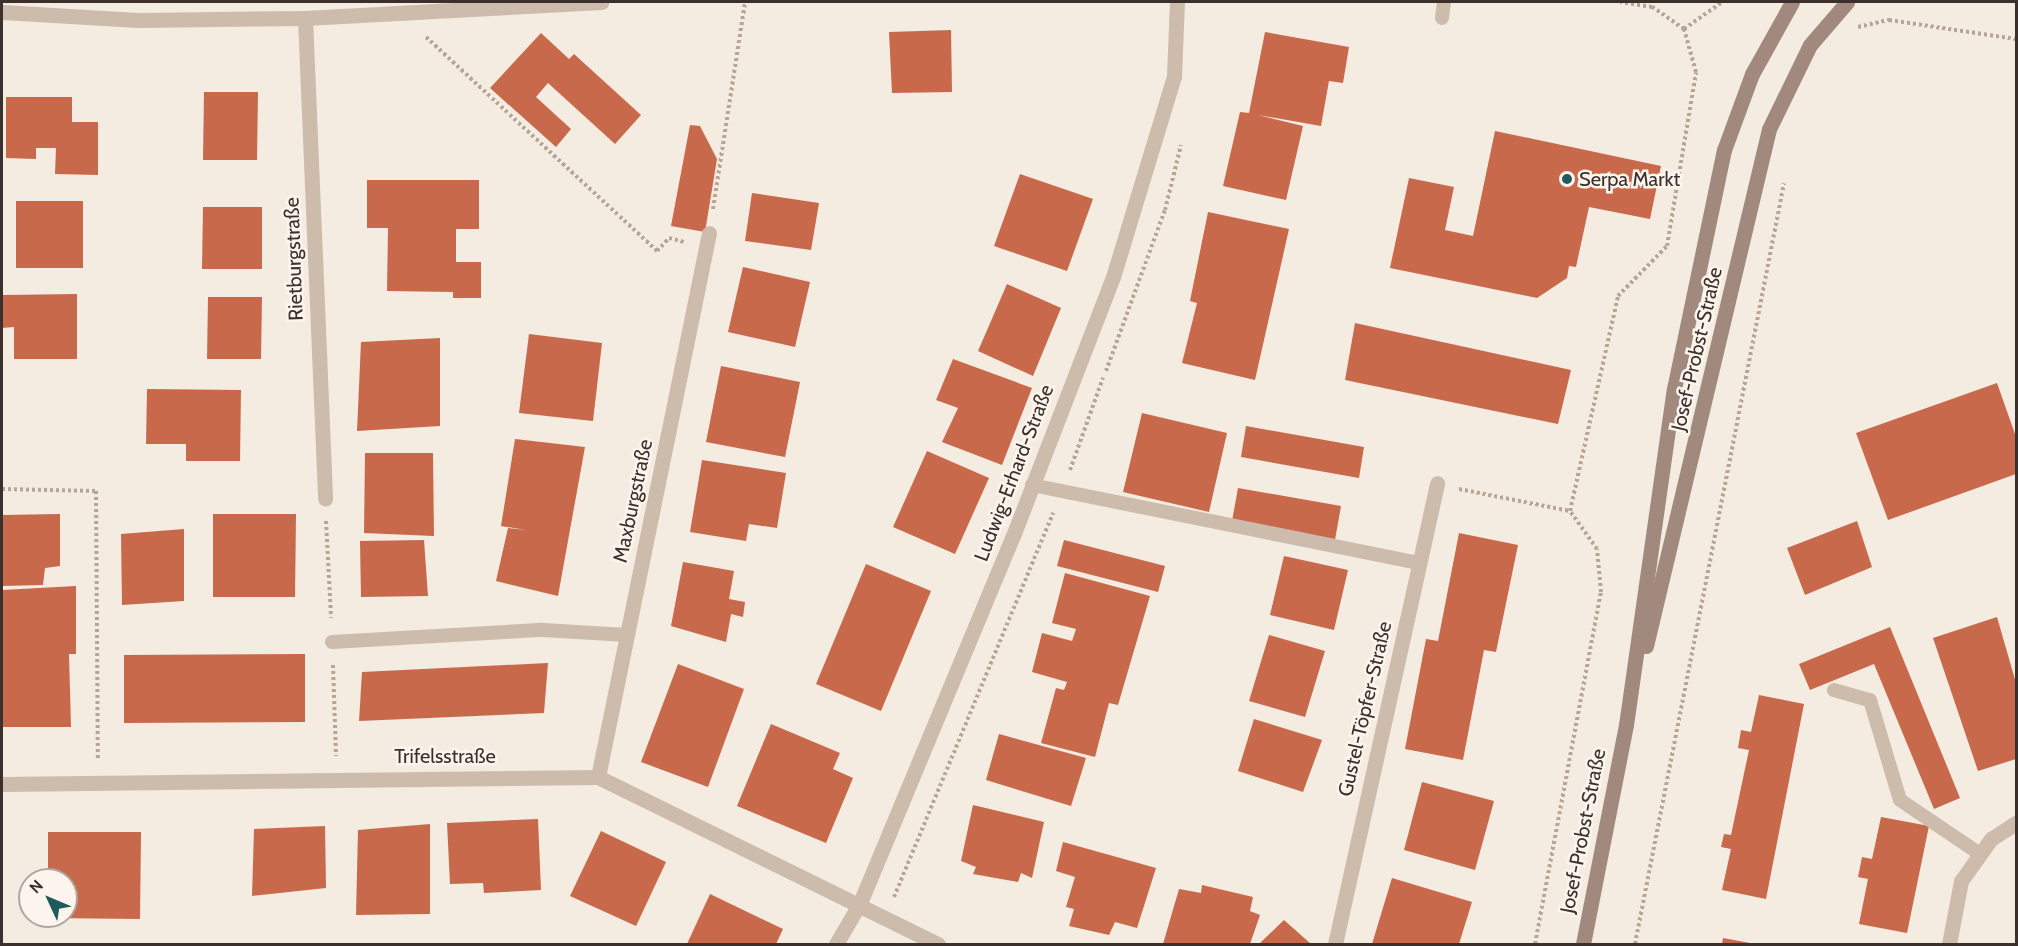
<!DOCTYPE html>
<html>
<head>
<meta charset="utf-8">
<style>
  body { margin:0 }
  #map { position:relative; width:2018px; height:946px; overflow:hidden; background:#f4ebe1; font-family:Cabin,sans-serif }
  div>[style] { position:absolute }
  .building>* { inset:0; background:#c8694b }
  .path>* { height:4px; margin-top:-2px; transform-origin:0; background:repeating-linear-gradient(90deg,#b9a596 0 3px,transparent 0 6px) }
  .lane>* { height:14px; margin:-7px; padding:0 7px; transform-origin:7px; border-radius:7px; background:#cdbbac }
  .street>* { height:15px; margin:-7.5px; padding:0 7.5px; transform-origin:7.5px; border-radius:7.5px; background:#cdbbac }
  .secondary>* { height:15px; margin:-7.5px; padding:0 7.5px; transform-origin:7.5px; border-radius:7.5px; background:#a18a7d }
  .dots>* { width:16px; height:16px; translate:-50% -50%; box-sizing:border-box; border:3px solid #fbf5ee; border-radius:50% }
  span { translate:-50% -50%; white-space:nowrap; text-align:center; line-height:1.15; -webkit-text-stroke:5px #fbf5ee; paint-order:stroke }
  .poi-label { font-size:20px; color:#3b302b }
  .left { translate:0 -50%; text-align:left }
  .street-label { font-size:20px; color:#3b302b }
  .frame { position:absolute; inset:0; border:3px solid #3b302b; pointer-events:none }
  .north { position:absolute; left:18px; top:868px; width:60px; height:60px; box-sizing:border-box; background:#fbf5ee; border:2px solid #aea6a0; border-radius:50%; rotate:314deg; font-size:16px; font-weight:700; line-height:24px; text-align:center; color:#3b302b }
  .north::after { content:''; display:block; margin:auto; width:21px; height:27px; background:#1f5a5e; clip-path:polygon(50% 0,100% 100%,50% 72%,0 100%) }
</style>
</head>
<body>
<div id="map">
  <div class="building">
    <i style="clip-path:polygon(951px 30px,952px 92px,892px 93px,889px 32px)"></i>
    <i style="clip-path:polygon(1265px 32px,1349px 47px,1343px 83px,1329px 81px,1321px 126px,1258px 115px,1303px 126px,1286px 200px,1223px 186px,1240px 112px,1249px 113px)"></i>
    <i style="clip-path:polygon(541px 33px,569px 59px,574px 54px,641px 115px,615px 144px,548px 83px,536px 97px,571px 129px,556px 147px,490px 88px)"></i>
    <i style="clip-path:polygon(204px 92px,258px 92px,257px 160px,203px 160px)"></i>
    <i style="clip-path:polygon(6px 97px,72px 97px,72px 122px,98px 122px,98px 175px,55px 174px,56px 148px,36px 148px,36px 159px,6px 158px)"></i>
    <i style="clip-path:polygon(690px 125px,700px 126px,717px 159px,705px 232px,671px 226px)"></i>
    <i style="clip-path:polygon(1495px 131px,1661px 166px,1650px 219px,1589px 207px,1576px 267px,1569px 266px,1567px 278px,1537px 298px,1390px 268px,1409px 178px,1454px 187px,1445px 230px,1473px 236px)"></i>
    <i style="clip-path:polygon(1020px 174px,1093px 199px,1067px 271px,994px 246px)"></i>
    <i style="clip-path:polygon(367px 180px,479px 180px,479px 229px,456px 229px,456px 262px,481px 262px,481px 298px,453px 298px,453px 292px,387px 291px,388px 228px,367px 228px)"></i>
    <i style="clip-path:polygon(752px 193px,819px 203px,811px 250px,745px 241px)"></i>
    <i style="clip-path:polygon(16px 201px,83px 201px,83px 268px,16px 268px)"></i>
    <i style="clip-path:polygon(203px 207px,262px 207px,262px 269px,202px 269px)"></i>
    <i style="clip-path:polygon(1208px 212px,1289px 229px,1255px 380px,1182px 363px,1197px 303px,1190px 301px)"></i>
    <i style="clip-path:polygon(743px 267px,810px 282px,795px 347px,728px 332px)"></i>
    <i style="clip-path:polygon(1007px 284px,1061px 308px,1033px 376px,978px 351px)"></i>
    <i style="clip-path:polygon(77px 294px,77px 359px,14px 359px,14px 327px,2px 328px,3px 295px)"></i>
    <i style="clip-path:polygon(208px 297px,262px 297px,261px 359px,207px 359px)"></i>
    <i style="clip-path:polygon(1355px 323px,1571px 370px,1558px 424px,1345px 380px)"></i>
    <i style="clip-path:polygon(529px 334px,602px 343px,593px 421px,519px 413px)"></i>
    <i style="clip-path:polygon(440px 338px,440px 426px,357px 431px,361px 342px)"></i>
    <i style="clip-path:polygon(953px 359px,1032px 388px,1002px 465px,942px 442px,958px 408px,936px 400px)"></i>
    <i style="clip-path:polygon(721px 366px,800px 382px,785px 457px,706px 442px)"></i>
    <i style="clip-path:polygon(1997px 383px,2016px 437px,2016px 474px,1888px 520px,1856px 433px)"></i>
    <i style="clip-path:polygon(147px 389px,241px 390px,240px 461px,186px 461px,186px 444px,146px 444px)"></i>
    <i style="clip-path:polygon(1142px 413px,1227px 433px,1209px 512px,1123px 492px)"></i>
    <i style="clip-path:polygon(1246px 426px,1364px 447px,1359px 478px,1241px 457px)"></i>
    <i style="clip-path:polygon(515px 439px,585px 447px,558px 596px,496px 581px,508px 528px,526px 530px,501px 526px)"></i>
    <i style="clip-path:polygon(927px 451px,989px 478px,955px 554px,893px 527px)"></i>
    <i style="clip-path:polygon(365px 453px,433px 453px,434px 536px,364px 533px)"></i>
    <i style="clip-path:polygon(702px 460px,786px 473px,777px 528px,749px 524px,746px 541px,690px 532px)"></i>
    <i style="clip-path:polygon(1238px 488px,1341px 506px,1335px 540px,1232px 521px)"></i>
    <i style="clip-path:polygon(60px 514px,60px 566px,45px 568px,43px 585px,2px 586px,2px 515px)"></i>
    <i style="clip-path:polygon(213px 514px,296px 514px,295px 597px,213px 597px)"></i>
    <i style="clip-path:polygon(1857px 521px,1872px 567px,1805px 595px,1787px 548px)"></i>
    <i style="clip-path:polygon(184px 529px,184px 601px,122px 605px,121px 534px)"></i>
    <i style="clip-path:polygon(1459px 533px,1518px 545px,1496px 652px,1484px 650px,1463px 760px,1405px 749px,1426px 639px,1438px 641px)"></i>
    <i style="clip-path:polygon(424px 540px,428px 596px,361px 597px,360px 541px)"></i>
    <i style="clip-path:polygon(1064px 540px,1165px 566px,1158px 592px,1057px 566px)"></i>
    <i style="clip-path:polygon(1284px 556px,1348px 570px,1334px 630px,1270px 615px)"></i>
    <i style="clip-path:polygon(683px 562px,734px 571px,729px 599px,745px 602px,743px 617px,731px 614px,726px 642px,671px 626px)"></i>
    <i style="clip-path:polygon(866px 564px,931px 591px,881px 711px,816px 684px)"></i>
    <i style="clip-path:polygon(1065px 573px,1150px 596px,1118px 705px,1109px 703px,1095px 757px,1041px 743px,1056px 688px,1064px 690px,1067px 682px,1032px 672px,1042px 633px,1072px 641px,1076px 629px,1052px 623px)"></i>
    <i style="clip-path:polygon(76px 586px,76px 654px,69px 654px,71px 727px,2px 727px,2px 590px)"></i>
    <i style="clip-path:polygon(1997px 617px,2016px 683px,2016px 759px,1978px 771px,1933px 638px)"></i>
    <i style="clip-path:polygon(1890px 627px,1960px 798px,1934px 809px,1874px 664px,1810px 690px,1799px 664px)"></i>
    <i style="clip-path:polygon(1269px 635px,1325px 651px,1305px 717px,1249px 701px)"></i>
    <i style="clip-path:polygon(305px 654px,305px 722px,124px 723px,124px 655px)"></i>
    <i style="clip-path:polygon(548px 663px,544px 713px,359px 721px,362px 672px)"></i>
    <i style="clip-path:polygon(678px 664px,744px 689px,708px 787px,641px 762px)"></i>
    <i style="clip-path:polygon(1759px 695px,1804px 704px,1766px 899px,1722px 890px,1731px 849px,1721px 847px,1724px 834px,1731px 835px,1749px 750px,1738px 748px,1741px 730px,1751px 732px)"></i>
    <i style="clip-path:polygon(1254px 719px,1322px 740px,1303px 792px,1238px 771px)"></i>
    <i style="clip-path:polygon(771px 724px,840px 753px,833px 769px,853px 778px,826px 843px,737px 806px)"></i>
    <i style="clip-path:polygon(999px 734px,1086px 758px,1071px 806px,986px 780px)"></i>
    <i style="clip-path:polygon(1422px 782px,1494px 801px,1475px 870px,1404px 850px)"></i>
    <i style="clip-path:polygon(973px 805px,1044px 822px,1032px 878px,1021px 873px,1018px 882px,973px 874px,976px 867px,961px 861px)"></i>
    <i style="clip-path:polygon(1881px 817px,1929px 826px,1907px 933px,1859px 924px,1868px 879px,1858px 877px,1862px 857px,1872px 859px)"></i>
    <i style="clip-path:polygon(538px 819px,541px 890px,484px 893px,483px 883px,450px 884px,447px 823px)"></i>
    <i style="clip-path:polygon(430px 824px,430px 914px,356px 915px,358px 830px)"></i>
    <i style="clip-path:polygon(325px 826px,326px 888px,252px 896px,254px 829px)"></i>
    <i style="clip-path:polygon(601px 831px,666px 862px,636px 926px,570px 896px)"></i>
    <i style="clip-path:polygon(48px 832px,141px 832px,140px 919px,47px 918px,66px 916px,66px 880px,48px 880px)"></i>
    <i style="clip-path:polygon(1063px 842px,1156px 868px,1137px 928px,1115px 922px,1109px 935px,1069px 926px,1074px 909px,1066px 907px,1075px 877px,1056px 871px)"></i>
    <i style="clip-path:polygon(1392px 878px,1472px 902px,1459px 944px,1372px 944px)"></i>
    <i style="clip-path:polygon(1202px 885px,1253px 897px,1250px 911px,1260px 915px,1250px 944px,1163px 944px,1179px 889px,1201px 893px)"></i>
    <i style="clip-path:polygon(710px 894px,783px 929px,776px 944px,687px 944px)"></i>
    <i style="clip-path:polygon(1284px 920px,1311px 944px,1259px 944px)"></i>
    <i style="clip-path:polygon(1723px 938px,1750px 943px,1750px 944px,1722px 944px)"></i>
  </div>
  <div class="path">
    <i style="left:1858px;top:27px;width:32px;rotate:-13deg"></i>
    <i style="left:1889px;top:20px;width:128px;rotate:8.5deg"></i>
    <i style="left:1684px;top:29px;width:47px;rotate:-35.4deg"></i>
    <i style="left:426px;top:37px;width:315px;rotate:42.8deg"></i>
    <i style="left:657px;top:251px;width:18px;rotate:-47deg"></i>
    <i style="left:669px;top:238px;width:16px;rotate:15deg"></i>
    <i style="left:713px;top:209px;width:209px;rotate:-81.2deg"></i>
    <i style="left:1106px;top:371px;width:171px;rotate:-69.9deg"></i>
    <i style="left:1165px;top:210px;width:67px;rotate:-76.2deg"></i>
    <i style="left:1070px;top:470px;width:98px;rotate:-70.3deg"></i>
    <i style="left:2px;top:489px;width:94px;rotate:1.2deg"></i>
    <i style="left:96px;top:491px;width:267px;rotate:89.6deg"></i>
    <i style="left:1459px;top:489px;width:113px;rotate:11.2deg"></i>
    <i style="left:326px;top:521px;width:97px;rotate:87deg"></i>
    <i style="left:333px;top:665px;width:91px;rotate:88.1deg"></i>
    <i style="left:894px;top:897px;width:416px;rotate:-67.5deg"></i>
    <i style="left:1535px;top:944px;width:358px;rotate:-79.4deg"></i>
    <i style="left:1601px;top:592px;width:43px;rotate:-95.3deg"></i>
    <i style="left:1597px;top:549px;width:47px;rotate:-125.4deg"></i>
    <i style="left:1570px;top:511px;width:220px;rotate:-77.4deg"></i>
    <i style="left:1618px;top:296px;width:70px;rotate:-45.6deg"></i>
    <i style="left:1667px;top:246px;width:176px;rotate:-80.5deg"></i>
    <i style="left:1696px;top:72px;width:45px;rotate:-105.6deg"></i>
    <i style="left:1684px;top:29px;width:39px;rotate:-145deg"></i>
    <i style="left:1652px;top:7px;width:32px;rotate:-171deg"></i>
    <i style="left:1635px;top:944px;width:775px;rotate:-78.92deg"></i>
  </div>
  <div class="lane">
    <i style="left:1442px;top:18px;width:16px;rotate:-83deg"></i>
    <i style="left:1032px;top:485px;width:395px;rotate:11.4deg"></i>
    <i style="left:332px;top:642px;width:211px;rotate:-3.3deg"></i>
    <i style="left:543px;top:630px;width:84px;rotate:3.4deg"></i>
    <i style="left:1834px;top:690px;width:37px;rotate:16deg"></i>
    <i style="left:1870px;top:700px;width:104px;rotate:73.3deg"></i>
    <i style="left:1900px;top:800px;width:97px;rotate:34deg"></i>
  </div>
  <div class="street">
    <i style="left:2px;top:12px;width:136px;rotate:3.4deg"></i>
    <i style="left:138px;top:20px;width:167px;rotate:-0.7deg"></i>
    <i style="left:305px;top:18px;width:297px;rotate:-3.1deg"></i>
    <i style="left:305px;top:18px;width:481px;rotate:87.6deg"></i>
    <i style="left:598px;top:777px;width:555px;rotate:-78.47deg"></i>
    <i style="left:2px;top:784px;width:596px;rotate:-0.67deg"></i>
    <i style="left:598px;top:777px;width:379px;rotate:26.2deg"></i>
    <i style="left:836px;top:944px;width:48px;rotate:-59.7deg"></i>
    <i style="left:860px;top:903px;width:398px;rotate:-67.4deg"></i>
    <i style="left:1013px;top:536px;width:278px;rotate:-68.9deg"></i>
    <i style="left:1113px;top:277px;width:210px;rotate:-73.1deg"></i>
    <i style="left:1174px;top:76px;width:74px;rotate:-87.7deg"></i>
    <i style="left:1335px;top:944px;width:472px;rotate:-77.5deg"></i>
    <i style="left:1949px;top:944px;width:64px;rotate:-79.2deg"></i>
    <i style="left:1961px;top:881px;width:52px;rotate:-54.5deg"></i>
    <i style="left:1991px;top:839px;width:30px;rotate:-33deg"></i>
  </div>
  <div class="secondary">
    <i style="left:1646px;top:646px;width:531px;rotate:-76.62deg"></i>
    <i style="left:1769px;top:129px;width:93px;rotate:-64deg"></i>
    <i style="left:1810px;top:45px;width:57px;rotate:-49.3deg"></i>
    <i style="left:1583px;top:944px;width:223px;rotate:-78.9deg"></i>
    <i style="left:1626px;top:725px;width:339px;rotate:-81.9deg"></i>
    <i style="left:1674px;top:389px;width:244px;rotate:-78.2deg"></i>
    <i style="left:1724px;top:150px;width:81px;rotate:-69.8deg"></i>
    <i style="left:1752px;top:74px;width:82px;rotate:-60.9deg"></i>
  </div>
  <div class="dots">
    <i style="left:1567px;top:179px;background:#1f5a5e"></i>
  </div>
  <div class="poi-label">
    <span class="left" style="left:1579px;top:179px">Serpa Markt</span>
  </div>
  <div class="street-label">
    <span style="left:294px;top:259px;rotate:-92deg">Rietburgstraße</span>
    <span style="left:1697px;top:349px;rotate:-77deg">Josef-Probst-Straße</span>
    <span style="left:1014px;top:473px;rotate:-69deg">Ludwig-Erhard-Straße</span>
    <span style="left:633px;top:501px;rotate:-78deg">Maxburgstraße</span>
    <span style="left:1365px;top:709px;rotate:-77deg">Gustel-Töpfer-Straße</span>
    <span style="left:445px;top:756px">Trifelsstraße</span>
    <span style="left:1583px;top:831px;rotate:-79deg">Josef-Probst-Straße</span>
  </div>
  <div class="frame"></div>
  <div class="north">N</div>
</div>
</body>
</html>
